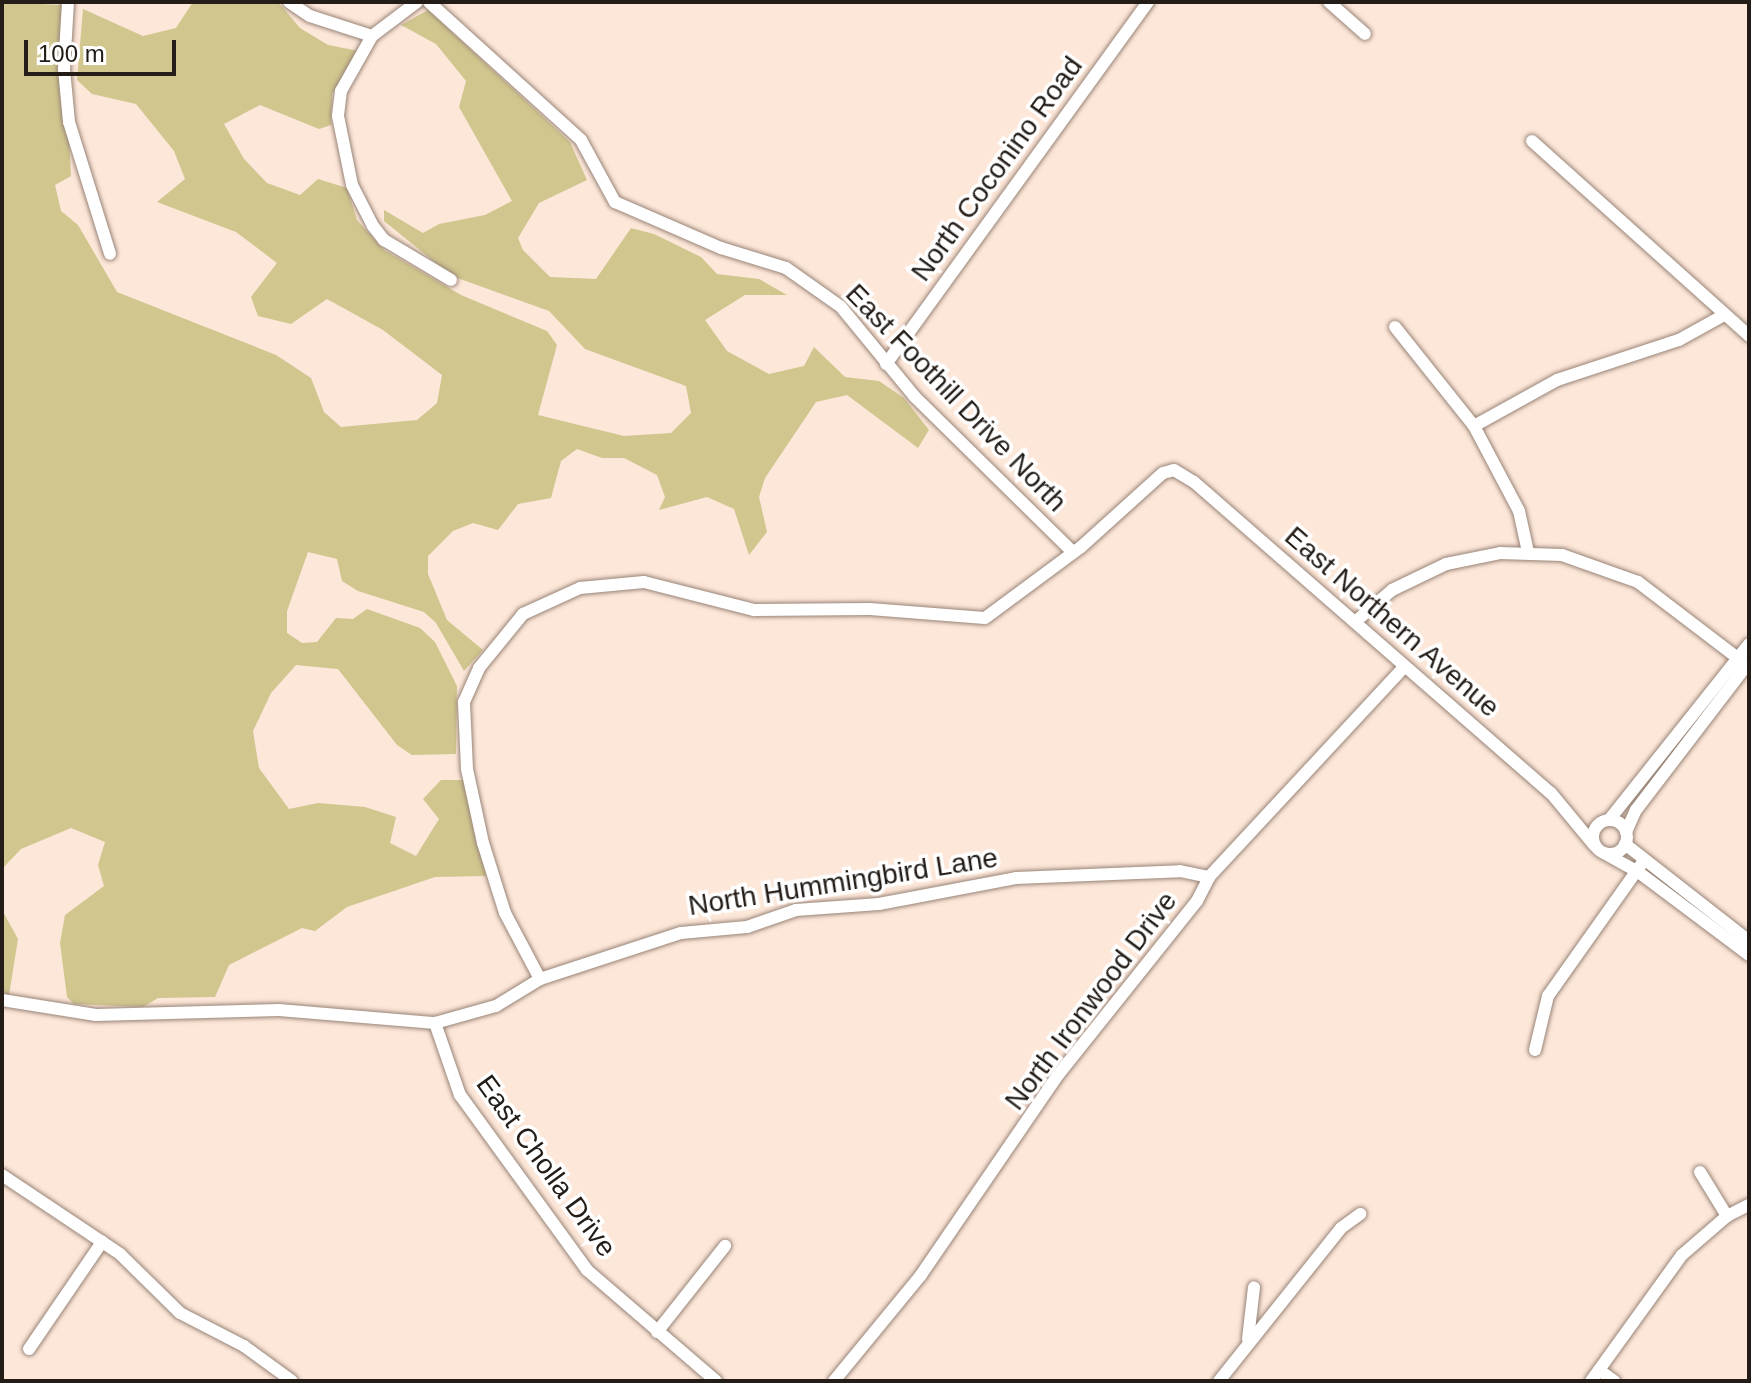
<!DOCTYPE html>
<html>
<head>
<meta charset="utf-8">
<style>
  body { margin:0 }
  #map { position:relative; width:1751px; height:1383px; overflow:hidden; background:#fde7d9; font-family:Helvetica,sans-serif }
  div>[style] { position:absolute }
  .green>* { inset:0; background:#d0c68e }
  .roads { filter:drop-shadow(0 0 2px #988477) drop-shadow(0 0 2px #988477) }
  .minor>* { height:12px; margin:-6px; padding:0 6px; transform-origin:6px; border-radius:6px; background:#fff }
  .minor>.ring { margin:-6px; padding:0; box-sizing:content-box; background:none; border:12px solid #fff; border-radius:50% }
  span { translate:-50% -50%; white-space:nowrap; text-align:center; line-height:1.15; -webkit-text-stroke:7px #fff; paint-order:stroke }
  .street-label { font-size:28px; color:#231c17 }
  .frame { position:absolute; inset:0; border:4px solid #231c17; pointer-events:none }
  .scale { position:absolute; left:24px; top:40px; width:152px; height:36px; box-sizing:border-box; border:4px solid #231c17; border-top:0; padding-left:10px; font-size:24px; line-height:28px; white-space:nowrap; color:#231c17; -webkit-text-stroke:6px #fff; paint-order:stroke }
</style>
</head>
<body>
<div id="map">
  <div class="green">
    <i style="clip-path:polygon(2px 2px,62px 5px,71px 176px,55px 185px,61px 211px,78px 225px,117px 292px,276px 355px,311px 378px,324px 412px,341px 427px,417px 420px,437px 403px,442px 375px,383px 330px,327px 299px,291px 324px,258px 316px,251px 297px,277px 263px,236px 232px,157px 202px,185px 179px,174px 151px,136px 104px,92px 94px,77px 80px,83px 9px,143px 36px,176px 28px,193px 2px,278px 2px,300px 28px,328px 45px,359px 51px,332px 94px,331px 125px,319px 129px,260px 105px,224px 124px,244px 159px,267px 183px,300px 195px,318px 179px,347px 188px,357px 220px,384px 250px,461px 295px,547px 331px,557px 345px,538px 415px,624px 436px,671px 433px,691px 413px,686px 386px,585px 349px,549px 311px,452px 276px,384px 221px,384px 210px,423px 233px,439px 224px,485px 215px,512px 201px,459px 107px,466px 81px,436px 44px,401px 25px,428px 10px,570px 142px,587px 180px,539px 203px,518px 238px,523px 250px,550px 277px,596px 279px,631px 228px,654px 234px,701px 257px,717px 274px,759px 279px,787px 295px,745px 295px,705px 320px,727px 351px,769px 374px,804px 366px,814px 347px,845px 377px,879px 381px,904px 398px,929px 430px,918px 448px,847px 395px,816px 402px,765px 478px,759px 497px,767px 532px,749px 555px,734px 509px,707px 497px,659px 510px,665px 497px,657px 475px,624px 458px,602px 458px,577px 449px,561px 461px,551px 498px,518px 504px,498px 530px,473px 523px,453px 531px,428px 556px,428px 574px,447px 620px,483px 650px,464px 671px,436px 623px,424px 612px,358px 591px,342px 581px,337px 559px,308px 552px,287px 611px,287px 633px,302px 643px,317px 642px,336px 618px,353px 619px,367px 609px,420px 628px,435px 642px,457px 686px,456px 754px,412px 755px,397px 745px,338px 669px,296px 665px,271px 693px,253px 731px,259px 768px,289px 809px,318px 803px,365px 807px,396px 817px,390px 843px,416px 856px,439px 819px,423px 799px,441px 780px,463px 780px,486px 876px,435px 877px,347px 907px,315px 931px,302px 928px,229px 965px,215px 997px,158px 998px,143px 1007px,74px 1004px,67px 997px,60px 943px,65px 915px,104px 886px,98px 865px,105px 842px,71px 828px,21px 849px,2px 869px)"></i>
    <i style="clip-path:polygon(2px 910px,18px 939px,9px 995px,2px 992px)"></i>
  </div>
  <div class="roads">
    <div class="minor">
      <i style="left:68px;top:2px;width:67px;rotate:93.4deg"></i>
      <i style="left:64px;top:69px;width:53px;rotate:84.6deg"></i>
      <i style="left:69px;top:122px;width:138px;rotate:72.7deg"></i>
      <i style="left:289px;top:2px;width:25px;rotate:34deg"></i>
      <i style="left:310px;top:16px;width:65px;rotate:17.9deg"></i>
      <i style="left:417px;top:2px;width:56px;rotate:142.9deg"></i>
      <i style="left:372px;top:36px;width:63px;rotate:119.4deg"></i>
      <i style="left:341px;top:91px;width:25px;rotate:97deg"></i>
      <i style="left:338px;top:116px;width:70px;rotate:78.5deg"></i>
      <i style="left:352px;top:185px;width:46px;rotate:62.9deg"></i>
      <i style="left:373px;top:226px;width:18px;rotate:52deg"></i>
      <i style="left:384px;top:240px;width:78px;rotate:30.8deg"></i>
      <i style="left:429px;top:2px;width:205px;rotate:42.2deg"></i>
      <i style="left:581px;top:140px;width:71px;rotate:61.3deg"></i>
      <i style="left:615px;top:202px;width:116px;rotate:23.5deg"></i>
      <i style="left:721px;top:248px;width:68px;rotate:17.1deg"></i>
      <i style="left:786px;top:268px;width:67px;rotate:35.3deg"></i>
      <i style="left:841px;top:307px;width:117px;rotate:50.6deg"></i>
      <i style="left:915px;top:397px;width:221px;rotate:44.5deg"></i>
      <i style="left:1329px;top:2px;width:48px;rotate:41.6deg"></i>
      <i style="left:1532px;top:141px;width:292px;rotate:41.9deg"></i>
      <i style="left:1395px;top:327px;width:127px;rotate:51.4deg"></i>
      <i style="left:1474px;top:426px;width:96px;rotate:62.1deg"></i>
      <i style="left:1519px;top:511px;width:42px;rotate:77.6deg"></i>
      <i style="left:886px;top:364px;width:447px;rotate:-54.1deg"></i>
      <i style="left:1474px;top:426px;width:95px;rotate:-29deg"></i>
      <i style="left:1557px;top:380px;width:128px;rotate:-18.2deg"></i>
      <i style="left:1679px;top:340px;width:51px;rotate:-29.1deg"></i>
      <i style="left:1355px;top:622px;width:49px;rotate:-40.9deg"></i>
      <i style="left:1392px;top:590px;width:60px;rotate:-25.7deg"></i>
      <i style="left:1446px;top:564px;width:55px;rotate:-11.5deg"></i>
      <i style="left:1500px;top:553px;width:62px;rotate:1.8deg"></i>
      <i style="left:1562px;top:555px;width:81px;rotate:19.6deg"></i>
      <i style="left:1638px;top:582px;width:137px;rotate:37.3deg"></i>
      <i class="ring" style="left:1593px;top:820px;width:22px;height:22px"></i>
      <i style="left:1609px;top:820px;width:225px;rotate:-51.5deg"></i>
      <i style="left:1626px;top:832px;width:24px;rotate:-66deg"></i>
      <i style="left:1636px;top:810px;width:186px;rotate:-52.6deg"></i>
      <i style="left:1625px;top:844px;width:157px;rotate:38deg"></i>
      <i style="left:1604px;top:853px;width:38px;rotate:29deg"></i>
      <i style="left:1637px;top:871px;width:140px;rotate:36.9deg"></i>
      <i style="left:540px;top:979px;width:75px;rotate:-117.9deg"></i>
      <i style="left:505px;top:913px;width:73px;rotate:-107.4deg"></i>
      <i style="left:483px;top:843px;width:76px;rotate:-102.2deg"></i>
      <i style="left:467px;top:769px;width:67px;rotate:-92.6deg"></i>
      <i style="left:464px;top:702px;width:37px;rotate:-66deg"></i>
      <i style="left:479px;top:668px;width:70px;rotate:-50.8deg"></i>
      <i style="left:523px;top:614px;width:63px;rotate:-24.5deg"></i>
      <i style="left:580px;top:588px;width:64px;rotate:-5.4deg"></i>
      <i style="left:644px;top:582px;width:114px;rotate:14.3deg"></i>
      <i style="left:754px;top:610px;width:116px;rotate:-0.5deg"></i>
      <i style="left:870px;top:609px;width:115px;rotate:4.5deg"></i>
      <i style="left:985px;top:618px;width:119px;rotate:-36.5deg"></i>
      <i style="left:1081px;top:547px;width:110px;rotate:-42.1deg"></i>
      <i style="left:1163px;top:473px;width:11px;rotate:-15deg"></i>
      <i style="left:1174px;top:470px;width:23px;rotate:31deg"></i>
      <i style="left:1194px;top:482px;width:473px;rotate:41.1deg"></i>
      <i style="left:1551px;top:793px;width:67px;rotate:50.4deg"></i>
      <i style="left:2px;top:1000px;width:95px;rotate:9.1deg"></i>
      <i style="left:96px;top:1015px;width:183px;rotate:-1.6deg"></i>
      <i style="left:279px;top:1010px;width:157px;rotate:4.8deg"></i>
      <i style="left:435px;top:1023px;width:63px;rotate:-15.6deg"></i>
      <i style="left:496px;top:1006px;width:52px;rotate:-31.5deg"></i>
      <i style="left:540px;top:979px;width:148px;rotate:-18.1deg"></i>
      <i style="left:681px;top:933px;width:66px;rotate:-5.2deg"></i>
      <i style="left:747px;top:927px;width:52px;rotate:-19.1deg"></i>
      <i style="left:796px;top:910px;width:83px;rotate:-4.1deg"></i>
      <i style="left:879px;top:904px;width:139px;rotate:-10.7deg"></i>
      <i style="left:1016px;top:878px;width:164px;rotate:-2.4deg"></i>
      <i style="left:1180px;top:871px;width:30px;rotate:12deg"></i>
      <i style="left:435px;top:1023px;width:76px;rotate:70.9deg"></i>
      <i style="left:460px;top:1095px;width:216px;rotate:54deg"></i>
      <i style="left:587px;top:1270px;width:170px;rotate:40.7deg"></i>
      <i style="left:1535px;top:1050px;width:56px;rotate:-76.5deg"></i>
      <i style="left:1548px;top:996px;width:164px;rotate:-54.7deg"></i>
      <i style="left:1700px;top:1172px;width:52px;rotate:58.5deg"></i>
      <i style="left:2px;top:1175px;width:142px;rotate:33.8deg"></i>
      <i style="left:120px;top:1254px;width:84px;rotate:44.5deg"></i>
      <i style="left:180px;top:1313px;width:72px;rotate:27.3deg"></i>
      <i style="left:244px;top:1346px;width:59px;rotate:36.1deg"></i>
      <i style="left:657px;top:1332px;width:110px;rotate:-51.7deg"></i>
      <i style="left:1248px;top:1339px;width:52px;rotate:-83.4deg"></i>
      <i style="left:29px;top:1349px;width:130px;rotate:-55.7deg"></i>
      <i style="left:1599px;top:1370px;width:19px;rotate:36deg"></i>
      <i style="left:834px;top:1381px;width:137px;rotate:-50.6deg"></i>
      <i style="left:921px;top:1275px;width:242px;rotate:-55.6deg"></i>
      <i style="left:1058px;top:1075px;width:223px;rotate:-51.4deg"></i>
      <i style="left:1197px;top:901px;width:27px;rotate:-63deg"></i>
      <i style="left:1209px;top:877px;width:287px;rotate:-47.1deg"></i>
      <i style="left:1219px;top:1381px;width:196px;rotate:-51.4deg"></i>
      <i style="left:1341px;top:1228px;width:24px;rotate:-36deg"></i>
      <i style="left:1591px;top:1381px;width:155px;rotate:-54.2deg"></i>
      <i style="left:1682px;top:1255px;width:60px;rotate:-40.9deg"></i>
      <i style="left:1727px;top:1216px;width:25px;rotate:-27deg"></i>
    </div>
  </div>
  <div class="street-label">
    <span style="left:997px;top:169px;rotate:-54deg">North Coconino Road</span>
    <span style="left:956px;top:398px;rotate:46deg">East Foothill Drive North</span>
    <span style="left:1392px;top:622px;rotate:41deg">East Northern Avenue</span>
    <span style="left:843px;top:882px;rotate:-9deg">North Hummingbird Lane</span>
    <span style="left:1091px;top:1001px;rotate:-53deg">North Ironwood Drive</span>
    <span style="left:546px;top:1166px;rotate:54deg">East Cholla Drive</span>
  </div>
  <div class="frame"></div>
  <div class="scale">100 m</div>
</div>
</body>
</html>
